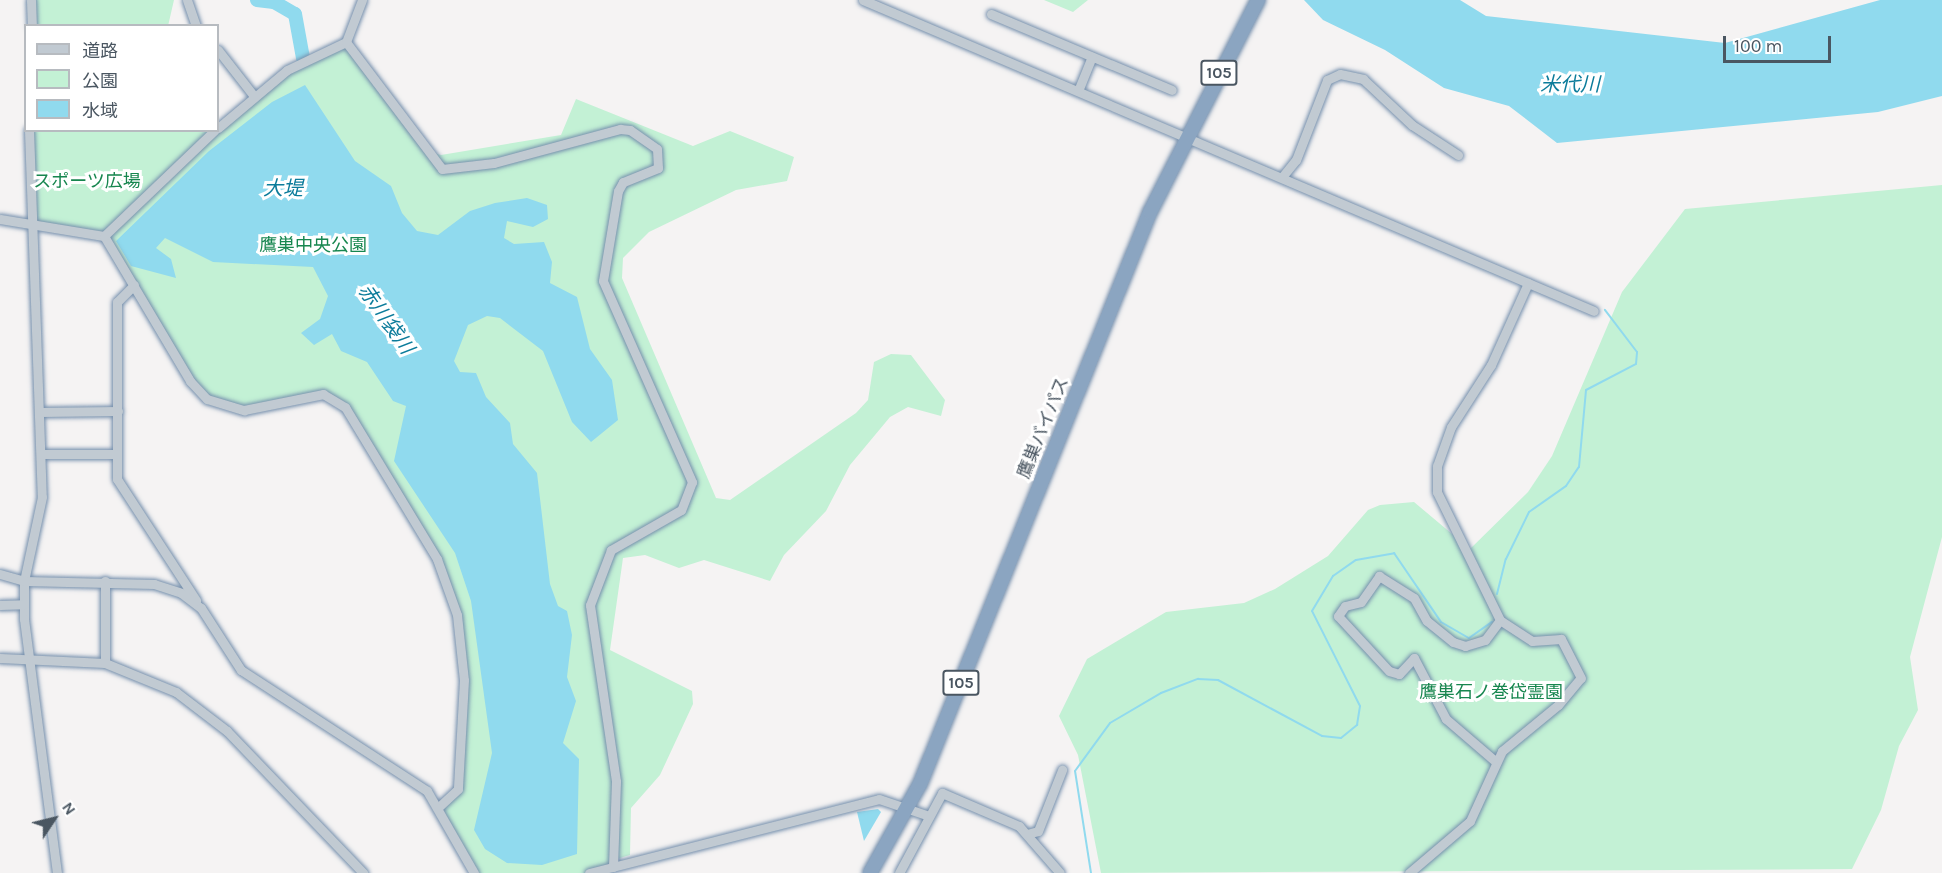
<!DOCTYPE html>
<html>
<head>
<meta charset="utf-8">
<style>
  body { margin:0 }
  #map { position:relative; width:1942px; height:873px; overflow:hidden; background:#f5f3f3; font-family:Karla,"Noto Sans JP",sans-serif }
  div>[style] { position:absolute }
  .green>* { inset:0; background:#c3f1d5 }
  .water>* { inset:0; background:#90daee }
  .stream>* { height:2px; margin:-1px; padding:0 1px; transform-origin:1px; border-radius:1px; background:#90daee }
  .river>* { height:14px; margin:-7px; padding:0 7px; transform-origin:7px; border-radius:7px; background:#90daee }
  .roads { filter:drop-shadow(0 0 2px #7690ad) drop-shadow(0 0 2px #7690ad) }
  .minor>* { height:9px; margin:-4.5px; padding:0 4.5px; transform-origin:4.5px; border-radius:4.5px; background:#c1cad2 }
  .highway>* { height:14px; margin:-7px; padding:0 7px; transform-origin:7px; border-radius:7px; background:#8ba5c1 }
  span { translate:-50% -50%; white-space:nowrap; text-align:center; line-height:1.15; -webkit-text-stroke:6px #fff; paint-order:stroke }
  .shield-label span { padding:2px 4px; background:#fff; border:2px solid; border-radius:4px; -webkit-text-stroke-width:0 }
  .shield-label { font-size:16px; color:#4a5661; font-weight:700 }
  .park-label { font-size:18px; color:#17864f }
  .street-label { font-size:18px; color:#4a5661 }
  .water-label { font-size:20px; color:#0c7c9b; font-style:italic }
  .legend { position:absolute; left:24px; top:24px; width:195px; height:108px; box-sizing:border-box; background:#fff; border:2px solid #b7bbc0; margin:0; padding:8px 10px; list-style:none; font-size:18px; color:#4a5661 }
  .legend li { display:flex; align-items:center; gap:12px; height:30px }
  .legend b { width:30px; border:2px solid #b7bbc0 }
  .north { position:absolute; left:24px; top:789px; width:60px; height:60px; -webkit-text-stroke:4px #fff; paint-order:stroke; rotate:55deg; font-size:16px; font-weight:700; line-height:24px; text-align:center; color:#4a5661 }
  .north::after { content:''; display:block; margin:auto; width:21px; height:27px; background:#4a5661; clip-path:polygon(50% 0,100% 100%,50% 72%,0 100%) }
  .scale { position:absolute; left:1723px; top:36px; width:108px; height:27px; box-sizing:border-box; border:3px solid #4a5661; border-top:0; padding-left:8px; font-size:18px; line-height:21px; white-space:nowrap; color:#4a5661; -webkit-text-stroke:4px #fff; paint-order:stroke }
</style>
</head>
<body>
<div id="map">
  <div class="green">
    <i style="clip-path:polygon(31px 0,174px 0,168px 26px,32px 25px)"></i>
    <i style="clip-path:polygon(1044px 0,1088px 0,1073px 12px)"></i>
    <i style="clip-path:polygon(346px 42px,429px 152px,441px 155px,561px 135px,576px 99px,693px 146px,730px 131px,794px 157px,787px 181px,736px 190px,649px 232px,623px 258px,622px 278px,716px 498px,730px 500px,856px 413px,868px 400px,874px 362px,891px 354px,911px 355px,945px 400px,941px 416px,908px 407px,890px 417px,850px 465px,826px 511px,784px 555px,770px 581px,704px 560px,679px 568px,645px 555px,623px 558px,610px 650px,692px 691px,693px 704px,660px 775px,631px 808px,630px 855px,613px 860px,613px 867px,589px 873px,474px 873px,440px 806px,458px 789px,461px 645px,446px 579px,335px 396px,235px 410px,196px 389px,104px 236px,30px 223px,29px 131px,218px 130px,267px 84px)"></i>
    <i style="clip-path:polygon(1942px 185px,1942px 537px,1910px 657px,1918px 710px,1899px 746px,1881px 810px,1852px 869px,1101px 873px,1078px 755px,1059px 716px,1087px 659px,1166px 612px,1244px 603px,1275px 589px,1328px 556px,1368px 510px,1380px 505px,1414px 502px,1470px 549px,1528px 492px,1552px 456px,1622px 292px,1685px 209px)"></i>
  </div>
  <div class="water">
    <i style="clip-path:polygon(1304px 0,1460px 0,1486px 16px,1725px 43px,1880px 0,1942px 0,1942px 96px,1878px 112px,1557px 143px,1509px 106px,1444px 88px,1385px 50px,1323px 20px)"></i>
    <i style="clip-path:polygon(305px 85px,355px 161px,391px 186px,402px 213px,417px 231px,438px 235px,470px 211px,495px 203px,527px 198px,547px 205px,548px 219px,533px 227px,507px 221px,504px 238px,514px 244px,544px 242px,552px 262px,550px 283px,577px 297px,590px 349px,612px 380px,618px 420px,591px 442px,572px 422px,543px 351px,500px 318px,487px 316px,468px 325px,454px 361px,460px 372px,476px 373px,486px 397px,510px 423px,513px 444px,537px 473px,550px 584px,558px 606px,567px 611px,572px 635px,567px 677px,576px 701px,563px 743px,579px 759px,577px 854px,542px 865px,507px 863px,485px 849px,474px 830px,492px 753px,471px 601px,455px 553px,394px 461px,406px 406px,393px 401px,367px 362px,341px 351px,332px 334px,314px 345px,301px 333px,320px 319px,328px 296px,313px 267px,213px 262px,165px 238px,156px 248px,171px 259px,176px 278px,131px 266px,116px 241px,209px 151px,272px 102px)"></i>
    <i style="clip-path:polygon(878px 809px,881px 812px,864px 841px,857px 812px)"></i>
  </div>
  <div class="stream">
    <i style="left:1497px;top:594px;width:36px;rotate:-76deg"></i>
    <i style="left:1506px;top:559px;width:52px;rotate:-63.9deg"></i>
    <i style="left:1529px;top:512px;width:45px;rotate:-35.1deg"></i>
    <i style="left:1566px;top:486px;width:23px;rotate:-56deg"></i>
    <i style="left:1579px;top:467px;width:77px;rotate:-84.8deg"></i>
    <i style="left:1586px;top:390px;width:56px;rotate:-27.5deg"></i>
    <i style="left:1636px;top:364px;width:12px;rotate:-85deg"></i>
    <i style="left:1637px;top:352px;width:53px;rotate:-127.3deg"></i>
    <i style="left:1091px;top:873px;width:103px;rotate:-98.9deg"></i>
    <i style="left:1075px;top:771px;width:59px;rotate:-53.9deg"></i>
    <i style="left:1110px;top:723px;width:59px;rotate:-30.5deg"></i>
    <i style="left:1161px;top:693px;width:40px;rotate:-21deg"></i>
    <i style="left:1198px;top:679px;width:20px;rotate:3deg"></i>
    <i style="left:1218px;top:680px;width:118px;rotate:28.3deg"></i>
    <i style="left:1322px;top:736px;width:19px;rotate:6deg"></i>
    <i style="left:1341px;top:738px;width:21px;rotate:-39deg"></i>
    <i style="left:1357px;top:725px;width:19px;rotate:-81deg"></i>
    <i style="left:1360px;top:706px;width:106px;rotate:-116.8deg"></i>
    <i style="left:1312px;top:611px;width:41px;rotate:-59deg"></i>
    <i style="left:1333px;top:576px;width:28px;rotate:-35deg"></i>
    <i style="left:1356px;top:560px;width:39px;rotate:-10deg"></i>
    <i style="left:1394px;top:553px;width:83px;rotate:55.7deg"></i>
    <i style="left:1441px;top:622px;width:32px;rotate:30deg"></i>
    <i style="left:1469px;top:638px;width:28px;rotate:-35deg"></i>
  </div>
  <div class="river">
    <i style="left:257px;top:0;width:17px;rotate:7deg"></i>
    <i style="left:274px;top:2px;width:24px;rotate:30deg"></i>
    <i style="left:295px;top:14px;width:45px;rotate:79.7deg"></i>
  </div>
  <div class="roads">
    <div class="minor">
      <i style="left:31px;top:0;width:26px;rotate:88deg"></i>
      <i style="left:187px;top:0;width:28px;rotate:71deg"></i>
      <i style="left:863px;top:0;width:794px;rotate:23.05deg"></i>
      <i style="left:991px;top:14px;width:196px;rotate:22.8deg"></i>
      <i style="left:346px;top:42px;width:159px;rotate:52.9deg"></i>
      <i style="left:442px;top:169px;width:52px;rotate:-6.6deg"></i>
      <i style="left:494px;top:163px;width:131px;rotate:-15.1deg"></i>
      <i style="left:620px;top:129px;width:10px;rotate:6deg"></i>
      <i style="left:630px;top:130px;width:33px;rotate:35deg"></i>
      <i style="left:657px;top:149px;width:19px;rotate:87deg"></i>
      <i style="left:658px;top:168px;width:38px;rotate:158deg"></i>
      <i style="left:623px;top:182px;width:10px;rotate:119deg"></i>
      <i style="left:618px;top:191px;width:91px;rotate:99.5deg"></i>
      <i style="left:603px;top:281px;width:220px;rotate:66.1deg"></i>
      <i style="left:692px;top:482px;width:30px;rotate:111deg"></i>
      <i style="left:681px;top:510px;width:81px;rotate:150.3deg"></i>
      <i style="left:611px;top:550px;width:59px;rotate:110.9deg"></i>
      <i style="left:590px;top:605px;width:178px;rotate:81.6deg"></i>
      <i style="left:616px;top:781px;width:86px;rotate:92deg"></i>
      <i style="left:218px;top:50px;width:58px;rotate:52deg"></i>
      <i style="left:1078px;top:91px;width:37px;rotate:-68deg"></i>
      <i style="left:218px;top:128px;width:90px;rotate:-40deg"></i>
      <i style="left:287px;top:70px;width:65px;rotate:-25.4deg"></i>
      <i style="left:346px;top:42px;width:45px;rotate:-69.1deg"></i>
      <i style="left:29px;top:130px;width:367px;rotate:88deg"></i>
      <i style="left:42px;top:497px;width:86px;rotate:102.1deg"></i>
      <i style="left:24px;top:581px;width:38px;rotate:90deg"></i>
      <i style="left:24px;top:619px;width:256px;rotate:82.6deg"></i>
      <i style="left:1282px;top:177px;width:22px;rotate:-51deg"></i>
      <i style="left:1296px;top:160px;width:86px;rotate:-68.8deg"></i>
      <i style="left:1327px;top:80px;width:14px;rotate:-25deg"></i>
      <i style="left:1340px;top:74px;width:24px;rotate:12deg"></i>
      <i style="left:1363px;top:79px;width:67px;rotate:43.2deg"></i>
      <i style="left:1412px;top:125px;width:55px;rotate:33.1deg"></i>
      <i style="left:0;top:219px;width:105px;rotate:9.3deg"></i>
      <i style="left:104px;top:236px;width:169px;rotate:59.3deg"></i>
      <i style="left:190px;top:381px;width:25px;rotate:47deg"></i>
      <i style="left:207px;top:399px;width:39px;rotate:17deg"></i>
      <i style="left:244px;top:410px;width:81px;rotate:-11.4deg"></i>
      <i style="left:323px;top:394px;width:26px;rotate:31deg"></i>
      <i style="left:345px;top:407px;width:178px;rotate:58.8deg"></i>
      <i style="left:437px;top:559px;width:59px;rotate:70.3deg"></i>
      <i style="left:457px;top:615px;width:65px;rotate:83.9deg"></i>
      <i style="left:464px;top:680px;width:109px;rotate:93.2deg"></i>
      <i style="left:458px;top:789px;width:25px;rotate:137deg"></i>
      <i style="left:104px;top:236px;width:153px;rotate:-43.7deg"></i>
      <i style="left:134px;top:285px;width:24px;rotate:135deg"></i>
      <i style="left:117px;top:302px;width:177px;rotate:90deg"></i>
      <i style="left:117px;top:479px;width:145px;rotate:56.9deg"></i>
      <i style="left:40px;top:412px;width:78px;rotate:-0.7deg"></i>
      <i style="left:41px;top:454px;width:75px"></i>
      <i style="left:0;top:574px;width:25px;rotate:16deg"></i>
      <i style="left:24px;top:581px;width:130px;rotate:1.3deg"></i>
      <i style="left:154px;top:584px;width:28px;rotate:18deg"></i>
      <i style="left:181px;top:593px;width:25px;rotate:37deg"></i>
      <i style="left:201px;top:608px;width:74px;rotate:57.2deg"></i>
      <i style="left:241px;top:670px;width:222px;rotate:33deg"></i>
      <i style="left:427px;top:791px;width:95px;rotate:60.2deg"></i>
      <i style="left:105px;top:581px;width:82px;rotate:90deg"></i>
      <i style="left:0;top:605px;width:24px;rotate:-2deg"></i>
      <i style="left:0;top:658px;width:105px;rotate:2.7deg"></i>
      <i style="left:105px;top:663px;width:77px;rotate:22.2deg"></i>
      <i style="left:176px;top:692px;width:64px;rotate:37.4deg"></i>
      <i style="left:227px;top:731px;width:197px;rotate:46.2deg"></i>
      <i style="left:1495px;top:761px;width:65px;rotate:-139.4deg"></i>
      <i style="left:1446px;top:719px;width:69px;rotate:-117.7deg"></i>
      <i style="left:1414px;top:658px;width:22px;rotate:133deg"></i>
      <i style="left:1399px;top:674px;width:10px;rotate:-163deg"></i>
      <i style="left:1389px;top:671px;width:75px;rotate:-132.8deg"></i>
      <i style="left:1338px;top:616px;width:12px;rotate:-55deg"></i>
      <i style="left:1345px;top:606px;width:16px;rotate:-14deg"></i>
      <i style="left:1361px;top:602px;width:32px;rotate:-55deg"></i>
      <i style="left:1379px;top:576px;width:41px;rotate:32.2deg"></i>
      <i style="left:1414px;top:598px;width:26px;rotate:61deg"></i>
      <i style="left:1427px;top:621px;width:33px;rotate:39deg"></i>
      <i style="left:1453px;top:642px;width:13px;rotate:18deg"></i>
      <i style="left:1465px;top:646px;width:21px;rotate:-17deg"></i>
      <i style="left:1485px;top:640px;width:25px;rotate:-53deg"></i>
      <i style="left:1027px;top:834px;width:11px;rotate:-15deg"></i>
      <i style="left:1038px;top:831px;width:66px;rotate:-68.5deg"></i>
      <i style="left:589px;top:873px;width:299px;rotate:-14.3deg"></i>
      <i style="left:879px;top:799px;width:53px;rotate:18.8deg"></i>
      <i style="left:899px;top:873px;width:91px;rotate:-61.7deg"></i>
      <i style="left:942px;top:793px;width:84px;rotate:23.2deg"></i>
      <i style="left:1019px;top:826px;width:62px;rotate:48.9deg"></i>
      <i style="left:1409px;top:873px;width:80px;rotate:-40.4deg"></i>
      <i style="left:1470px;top:821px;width:77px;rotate:-65.4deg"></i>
      <i style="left:1502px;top:751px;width:72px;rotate:-39.4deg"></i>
      <i style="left:1558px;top:705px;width:35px;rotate:-50deg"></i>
      <i style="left:1581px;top:678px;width:44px;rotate:-117.1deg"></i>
      <i style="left:1561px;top:639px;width:29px;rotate:176deg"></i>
      <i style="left:1532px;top:641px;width:38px;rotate:-147deg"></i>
      <i style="left:1500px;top:620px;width:143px;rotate:-116.2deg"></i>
      <i style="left:1437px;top:492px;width:26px;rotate:-90deg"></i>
      <i style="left:1437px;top:466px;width:41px;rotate:-70.3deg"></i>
      <i style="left:1451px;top:427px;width:74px;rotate:-57.2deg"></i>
      <i style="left:1491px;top:365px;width:90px;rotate:-65.7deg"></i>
    </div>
    <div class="highway">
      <i style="left:870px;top:873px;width:102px;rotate:-60.7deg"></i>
      <i style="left:920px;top:784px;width:617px;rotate:-68.1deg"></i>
      <i style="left:1150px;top:212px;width:238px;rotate:-63deg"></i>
    </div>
  </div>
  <div class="shield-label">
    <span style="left:1219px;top:73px">105</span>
    <span style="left:961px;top:683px">105</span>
  </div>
  <div class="park-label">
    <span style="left:87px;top:181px">スポーツ広場</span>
    <span style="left:313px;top:245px">鷹巣中央公園</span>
    <span style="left:1491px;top:692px">鷹巣石ノ巻岱霊園</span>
  </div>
  <div class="street-label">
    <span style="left:1043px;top:428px;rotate:-68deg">鷹巣バイパス</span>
  </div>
  <div class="water-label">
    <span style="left:1570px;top:84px">米代川</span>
    <span style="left:283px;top:188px">大堤</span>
    <span style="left:386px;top:319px;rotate:55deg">赤川袋川</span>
  </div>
  <ul class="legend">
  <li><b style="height:8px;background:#c1cad2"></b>道路</li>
  <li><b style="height:16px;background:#c3f1d5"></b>公園</li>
  <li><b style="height:16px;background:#90daee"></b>水域</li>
  </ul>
  <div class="north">N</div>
  <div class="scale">100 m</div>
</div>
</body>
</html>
